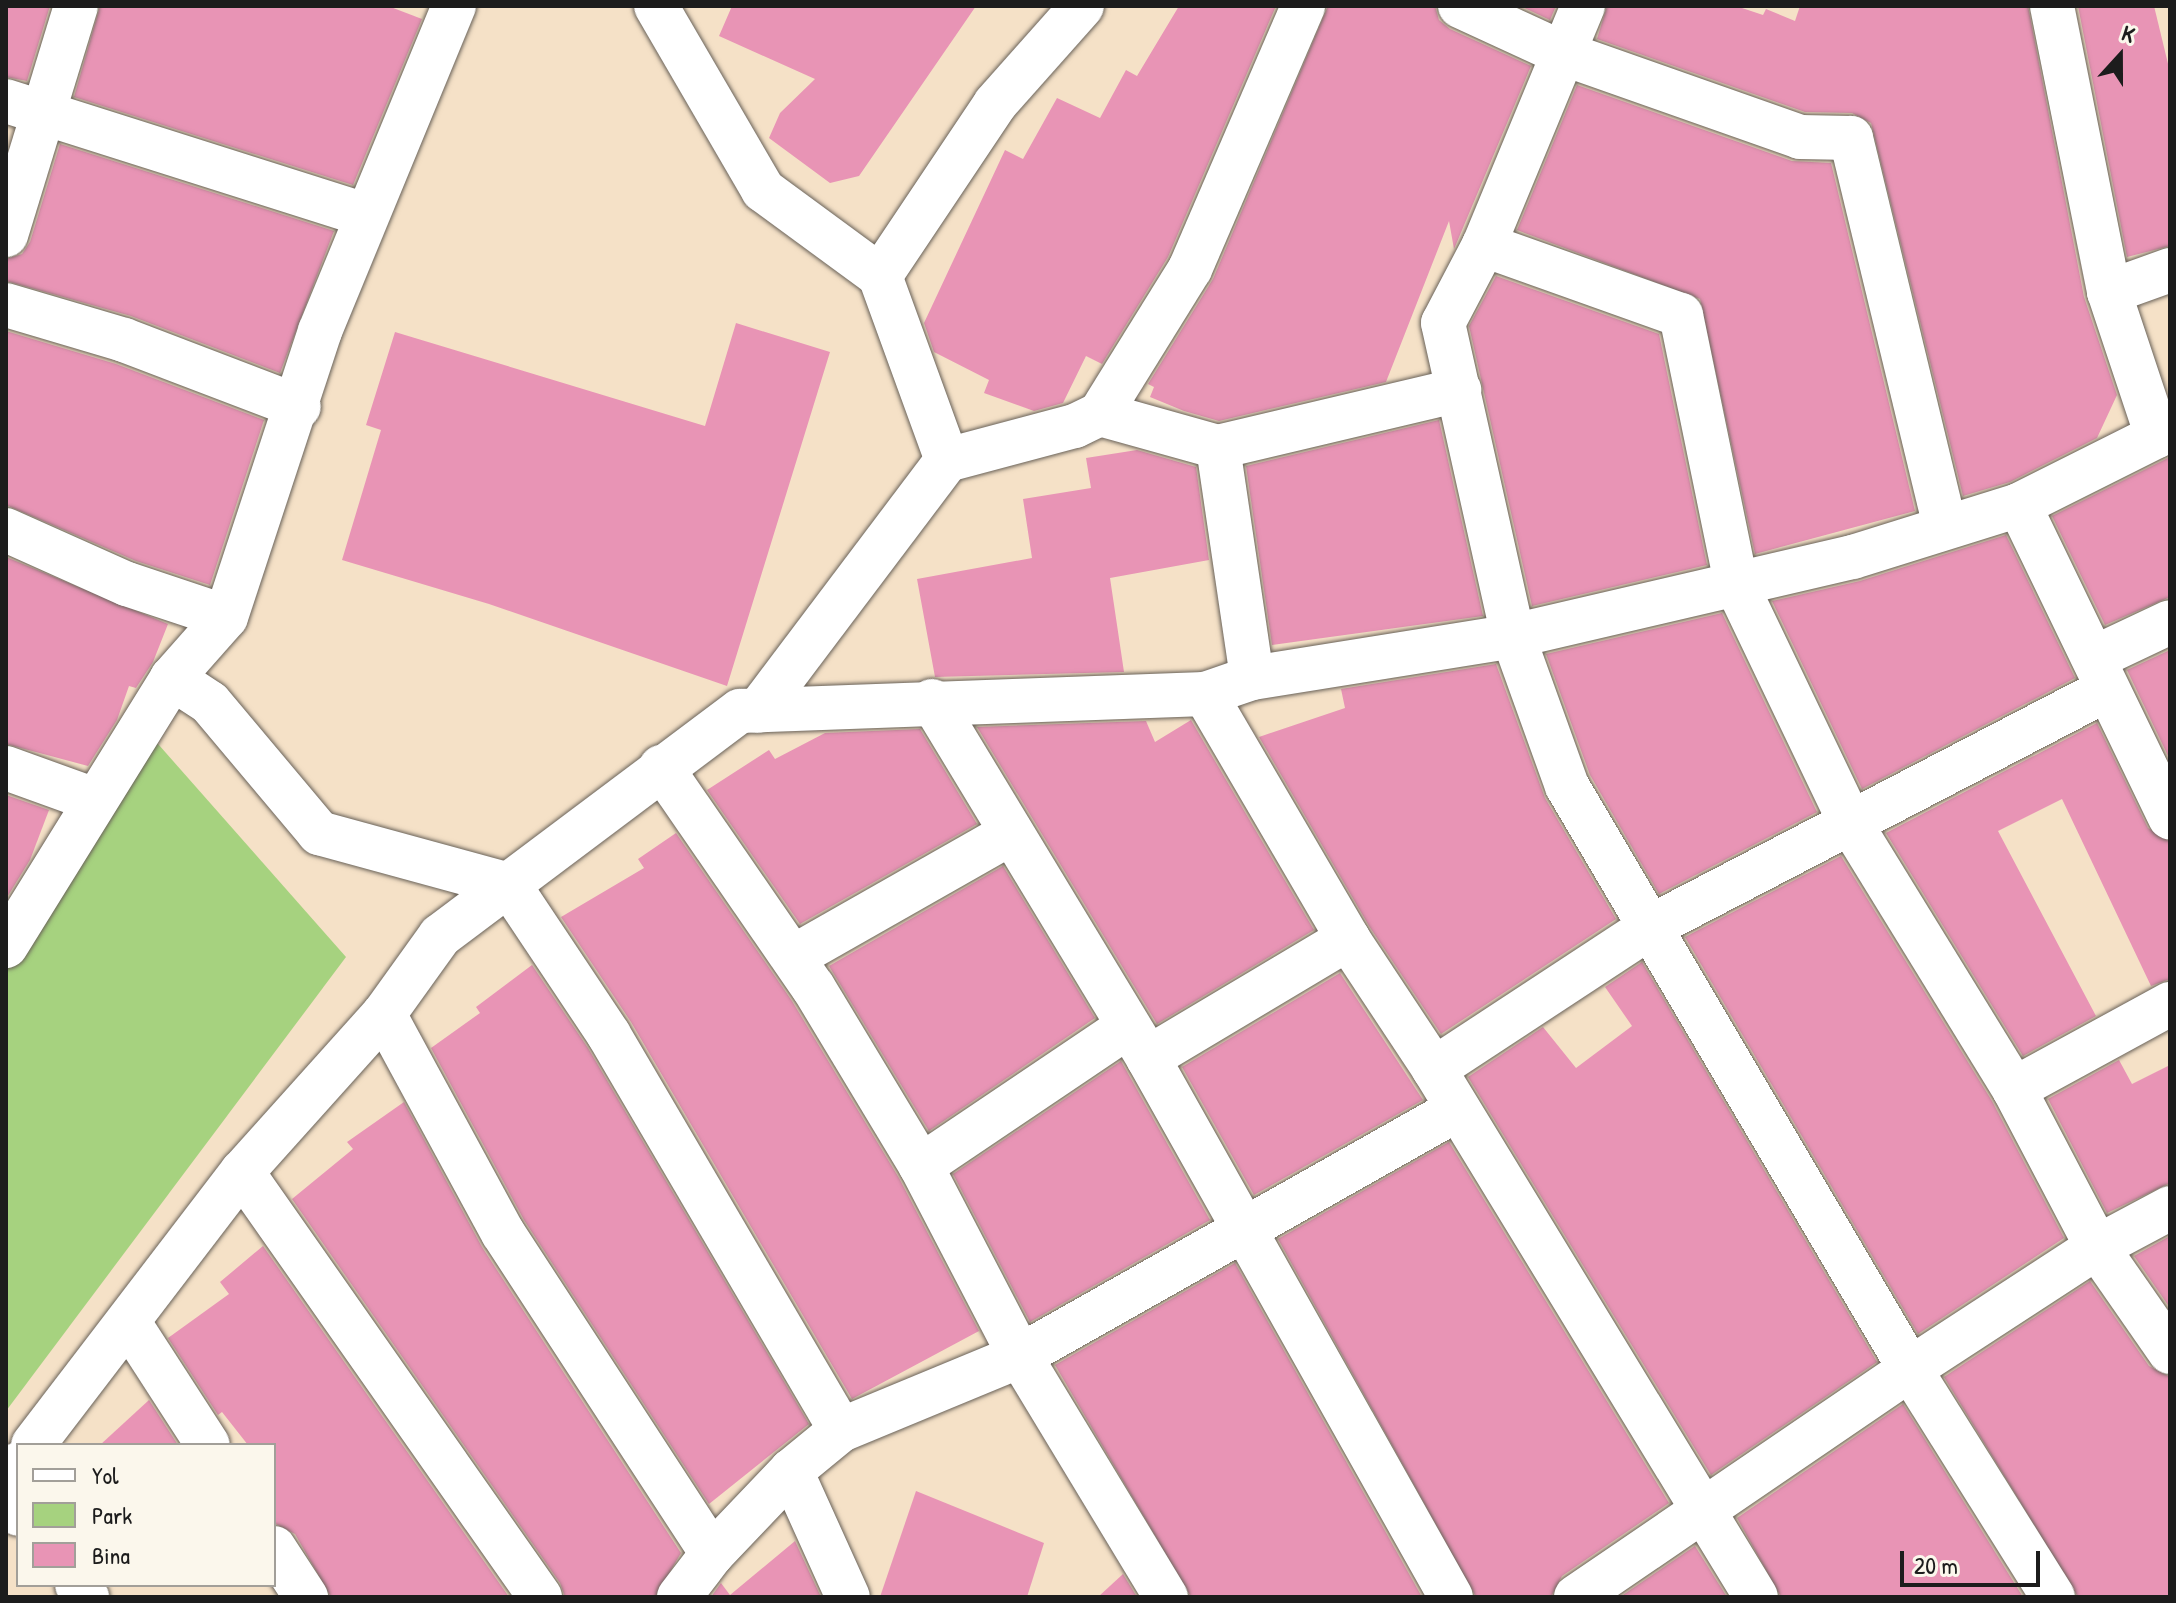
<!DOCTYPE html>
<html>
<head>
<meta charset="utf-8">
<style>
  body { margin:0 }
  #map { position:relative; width:2176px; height:1603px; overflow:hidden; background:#f5e1c7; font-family:"Patrick Hand",sans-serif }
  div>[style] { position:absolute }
  .green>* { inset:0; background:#a6d27f }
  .building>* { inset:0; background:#e894b5 }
  .roads { filter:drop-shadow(0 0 2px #686158) drop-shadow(0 0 2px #686158) }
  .minor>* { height:44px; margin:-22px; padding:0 22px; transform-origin:22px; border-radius:22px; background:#fff }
  .tertiary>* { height:44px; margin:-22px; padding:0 22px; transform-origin:22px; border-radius:22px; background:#fff }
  span { translate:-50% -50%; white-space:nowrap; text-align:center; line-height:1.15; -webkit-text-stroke:6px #fbf7ec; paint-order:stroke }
  .frame { position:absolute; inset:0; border:8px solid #1c1c1c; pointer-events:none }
  .legend { position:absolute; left:16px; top:1443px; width:260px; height:144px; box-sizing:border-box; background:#fbf7ec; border:2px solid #a29f99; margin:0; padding:10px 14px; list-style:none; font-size:24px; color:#1c1c1c }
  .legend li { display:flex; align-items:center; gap:16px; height:40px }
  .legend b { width:40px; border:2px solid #a29f99 }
  .north { position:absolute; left:2080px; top:16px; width:80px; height:80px; -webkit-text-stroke:6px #fbf7ec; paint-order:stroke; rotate:21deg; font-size:22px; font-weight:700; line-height:32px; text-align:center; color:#1c1c1c }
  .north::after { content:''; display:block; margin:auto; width:28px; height:36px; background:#1c1c1c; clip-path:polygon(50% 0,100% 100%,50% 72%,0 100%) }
  .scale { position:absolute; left:1900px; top:1551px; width:140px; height:36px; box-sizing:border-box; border:4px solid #1c1c1c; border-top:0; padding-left:10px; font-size:24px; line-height:28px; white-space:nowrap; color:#1c1c1c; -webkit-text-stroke:6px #fbf7ec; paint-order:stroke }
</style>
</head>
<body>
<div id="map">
  <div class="green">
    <i style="clip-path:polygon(151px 736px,346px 957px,6px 1411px,6px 968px)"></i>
  </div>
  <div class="building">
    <i style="clip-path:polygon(6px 6px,50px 6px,27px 81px,6px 77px)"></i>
    <i style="clip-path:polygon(100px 6px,388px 6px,422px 19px,353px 185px,74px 97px)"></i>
    <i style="clip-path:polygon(732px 6px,976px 6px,859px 176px,830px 183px,769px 138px,780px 113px,815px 79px,719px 36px)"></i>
    <i style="clip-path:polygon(1179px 6px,1276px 6px,1168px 257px,1102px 364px,1086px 356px,1063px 403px,1034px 411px,984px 393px,989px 380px,934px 352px,924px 323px,1005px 150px,1023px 159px,1057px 98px,1100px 118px,1126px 70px,1137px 76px)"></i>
    <i style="clip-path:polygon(1328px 6px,1435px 6px,1439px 20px,1450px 29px,1531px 66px,1454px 249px,1449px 221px,1386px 382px,1219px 421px,1184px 411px,1150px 397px,1154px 387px,1148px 384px,1213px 279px)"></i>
    <i style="clip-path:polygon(1520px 6px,1556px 6px,1550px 20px)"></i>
    <i style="clip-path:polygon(1607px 6px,1736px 6px,1763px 15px,1766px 9px,1795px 21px,1800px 6px,2028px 6px,2084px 297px,2117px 395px,2097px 438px,2010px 482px,1963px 496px,1871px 123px,1852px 113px,1805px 112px,1597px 39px)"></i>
    <i style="clip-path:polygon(2078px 6px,2154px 6px,2170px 72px,2170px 246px,2127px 257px)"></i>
    <i style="clip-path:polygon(1577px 85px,1792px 161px,1831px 163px,1915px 511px,1755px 554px,1700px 299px,1517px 230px)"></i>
    <i style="clip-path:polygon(60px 144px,334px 231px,280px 373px,131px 316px,6px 281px,6px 259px,22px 254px,30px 242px)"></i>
    <i style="clip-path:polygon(1496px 276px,1659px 334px,1707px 565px,1532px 606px,1469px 326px)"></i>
    <i style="clip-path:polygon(736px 323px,830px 352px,727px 686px,489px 604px,342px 560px,381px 430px,366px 425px,395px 332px,705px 426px)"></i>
    <i style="clip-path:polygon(6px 331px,116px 364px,264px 420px,210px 585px,136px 561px,6px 505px)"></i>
    <i style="clip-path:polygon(1439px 420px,1483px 616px,1272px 645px,1246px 466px)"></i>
    <i style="clip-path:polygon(1137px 450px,1196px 467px,1209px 560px,1110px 578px,1124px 672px,935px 677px,917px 579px,1032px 558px,1023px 499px,1091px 488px,1086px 458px)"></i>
    <i style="clip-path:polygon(2170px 457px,2170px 597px,2105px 625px,2052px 516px)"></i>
    <i style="clip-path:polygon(2006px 535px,2075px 678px,1862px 789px,1772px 601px,1860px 581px)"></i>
    <i style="clip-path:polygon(6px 557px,168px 624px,153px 662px,136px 688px,129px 686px,117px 720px,88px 766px,6px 744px)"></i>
    <i style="clip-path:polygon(1722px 613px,1817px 812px,1659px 894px,1590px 775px,1546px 654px)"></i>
    <i style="clip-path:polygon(2170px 650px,2170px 760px,2127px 670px)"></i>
    <i style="clip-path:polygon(1496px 664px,1545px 798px,1616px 919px,1441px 1034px,1369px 926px,1259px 737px,1345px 708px,1341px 689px)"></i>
    <i style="clip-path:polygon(1191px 720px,1314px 930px,1157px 1024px,977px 727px,1146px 721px,1155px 742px)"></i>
    <i style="clip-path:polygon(2097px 723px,2148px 828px,2170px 842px,2170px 979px,2151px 986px,2062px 799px,1998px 831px,2096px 1016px,2023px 1056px,1886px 833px)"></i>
    <i style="clip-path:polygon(920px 729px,977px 824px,800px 924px,707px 790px,769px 750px,775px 759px,825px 733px)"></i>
    <i style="clip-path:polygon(6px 795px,49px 810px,30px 860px,6px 899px)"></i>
    <i style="clip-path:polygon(676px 833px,792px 1001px,899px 1178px,979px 1331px,852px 1399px,631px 1022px,561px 917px,644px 868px,638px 859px)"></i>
    <i style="clip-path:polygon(1841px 856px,1992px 1101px,2064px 1238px,1918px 1334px,1685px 937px)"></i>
    <i style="clip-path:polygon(1003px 866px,1095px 1018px,929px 1131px,829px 966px)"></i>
    <i style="clip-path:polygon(1642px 962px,1877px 1362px,1711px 1475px,1468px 1077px,1543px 1027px,1576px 1068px,1632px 1026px,1605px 987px)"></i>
    <i style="clip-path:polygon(532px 965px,588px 1048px,809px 1424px,709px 1504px,524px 1220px,431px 1048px,480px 1013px,476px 1007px)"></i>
    <i style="clip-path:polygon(1340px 973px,1423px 1100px,1254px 1195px,1182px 1067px)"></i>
    <i style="clip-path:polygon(2119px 1060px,2132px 1084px,2170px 1065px,2170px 1183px,2107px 1213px,2048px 1099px)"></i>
    <i style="clip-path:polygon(1121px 1061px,1210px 1220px,1030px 1322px,953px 1174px)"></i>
    <i style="clip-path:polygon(404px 1102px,482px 1247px,681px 1553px,655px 1597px,565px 1597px,560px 1583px,292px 1199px,353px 1149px,347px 1142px)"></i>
    <i style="clip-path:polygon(1449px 1142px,1669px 1503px,1562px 1576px,1551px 1597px,1476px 1597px,1278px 1239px)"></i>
    <i style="clip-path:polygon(2170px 1236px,2170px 1308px,2134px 1256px)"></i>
    <i style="clip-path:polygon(263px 1246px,509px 1597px,331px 1597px,295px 1534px,274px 1523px,274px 1445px,248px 1445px,222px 1412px,218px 1415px,168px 1338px,229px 1294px,220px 1282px)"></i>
    <i style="clip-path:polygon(1235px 1263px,1422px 1597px,1191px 1597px,1055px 1365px)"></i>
    <i style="clip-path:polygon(2090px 1281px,2149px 1366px,2170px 1377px,2170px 1597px,2078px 1597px,1944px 1377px)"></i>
    <i style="clip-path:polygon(149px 1400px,178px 1445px,100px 1445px)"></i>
    <i style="clip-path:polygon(1903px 1404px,2023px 1597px,1781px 1597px,1737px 1518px)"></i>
    <i style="clip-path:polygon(916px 1491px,1044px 1543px,1027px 1597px,880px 1597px)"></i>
    <i style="clip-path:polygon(795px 1541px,821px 1597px,711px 1597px,721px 1583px,730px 1595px)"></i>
    <i style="clip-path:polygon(1695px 1546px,1727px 1597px,1620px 1597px)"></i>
    <i style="clip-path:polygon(1123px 1574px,1137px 1597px,1098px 1597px)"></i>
  </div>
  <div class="roads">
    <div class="minor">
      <i style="left:656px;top:6px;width:213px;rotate:59.8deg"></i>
      <i style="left:763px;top:190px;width:145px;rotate:36.3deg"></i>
      <i style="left:880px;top:276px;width:196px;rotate:70deg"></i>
      <i style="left:947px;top:460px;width:314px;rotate:127deg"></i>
      <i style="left:1460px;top:6px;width:112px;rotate:24.7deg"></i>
      <i style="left:1562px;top:53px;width:252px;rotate:19.4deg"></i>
      <i style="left:1800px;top:137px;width:51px;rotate:1.1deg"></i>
      <i style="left:1851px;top:138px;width:400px;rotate:76.4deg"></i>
      <i style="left:1583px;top:6px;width:259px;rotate:112.5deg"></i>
      <i style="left:1484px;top:245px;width:88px;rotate:117.7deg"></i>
      <i style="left:1443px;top:323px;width:321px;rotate:77.4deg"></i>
      <i style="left:1513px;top:636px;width:159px;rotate:70.2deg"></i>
      <i style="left:1567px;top:786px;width:676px;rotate:59.53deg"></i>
      <i style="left:1910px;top:1369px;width:269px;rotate:57.9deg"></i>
      <i style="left:2052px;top:6px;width:292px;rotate:78.7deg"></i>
      <i style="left:6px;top:101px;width:377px;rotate:17.6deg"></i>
      <i style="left:6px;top:235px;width:239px;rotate:-73deg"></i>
      <i style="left:1484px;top:245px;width:209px;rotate:19.6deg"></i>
      <i style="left:1681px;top:315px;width:275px;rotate:78.4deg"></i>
      <i style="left:1736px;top:584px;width:266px;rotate:64.4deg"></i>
      <i style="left:1851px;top:824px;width:311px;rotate:58.4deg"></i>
      <i style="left:2014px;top:1089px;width:178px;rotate:62.3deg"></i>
      <i style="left:2097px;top:1247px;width:128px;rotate:55.2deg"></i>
      <i style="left:880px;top:276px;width:207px;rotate:-56.2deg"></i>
      <i style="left:995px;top:104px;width:131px;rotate:-48.4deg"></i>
      <i style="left:6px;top:305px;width:123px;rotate:16.5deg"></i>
      <i style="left:124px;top:340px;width:187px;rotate:20.9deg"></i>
      <i style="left:1100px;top:414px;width:171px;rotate:-58.2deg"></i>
      <i style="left:1190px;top:269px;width:286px;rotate:-66.7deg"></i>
      <i style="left:1218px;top:447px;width:233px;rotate:81.6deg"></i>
      <i style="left:947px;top:460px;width:132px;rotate:-14.9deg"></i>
      <i style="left:1075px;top:426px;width:28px;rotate:-26deg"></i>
      <i style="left:1100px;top:414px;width:123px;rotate:15.6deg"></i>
      <i style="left:1218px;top:447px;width:248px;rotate:-13.3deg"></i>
      <i style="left:2019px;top:505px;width:347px;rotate:64.2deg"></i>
      <i style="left:6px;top:530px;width:133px;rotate:24.1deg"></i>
      <i style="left:127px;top:584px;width:104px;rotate:18.4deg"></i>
      <i style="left:2094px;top:658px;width:84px;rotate:-25.3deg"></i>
      <i style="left:172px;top:678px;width:45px;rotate:33.3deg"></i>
      <i style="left:210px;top:703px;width:170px;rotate:50deg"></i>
      <i style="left:319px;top:833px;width:197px;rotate:15.3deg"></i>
      <i style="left:509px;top:885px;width:180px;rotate:56.3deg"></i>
      <i style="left:609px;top:1035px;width:458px;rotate:59.6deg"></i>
      <i style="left:1205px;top:694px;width:284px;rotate:59.7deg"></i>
      <i style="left:1348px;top:939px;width:156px;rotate:56.5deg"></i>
      <i style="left:1434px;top:1069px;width:618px;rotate:58.62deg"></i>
      <i style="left:932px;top:701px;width:417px;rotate:58.8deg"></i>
      <i style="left:1148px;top:1058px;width:618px;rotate:60.66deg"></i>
      <i style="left:661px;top:767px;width:267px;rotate:55.4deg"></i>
      <i style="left:813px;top:987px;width:209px;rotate:58.9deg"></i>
      <i style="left:921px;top:1166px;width:214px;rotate:62.5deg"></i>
      <i style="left:1020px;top:1356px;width:282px;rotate:58.8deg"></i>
      <i style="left:6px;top:768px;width:95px;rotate:19.8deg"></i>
      <i style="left:6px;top:946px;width:315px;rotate:-58.2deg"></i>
      <i style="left:172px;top:678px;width:81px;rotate:-48.5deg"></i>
      <i style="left:226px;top:617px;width:301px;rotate:-71.8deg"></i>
      <i style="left:320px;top:331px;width:352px;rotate:-67.6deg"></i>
      <i style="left:793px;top:957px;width:251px;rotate:-29.6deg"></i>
      <i style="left:384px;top:1014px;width:249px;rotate:61.5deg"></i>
      <i style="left:503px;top:1233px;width:383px;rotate:56.9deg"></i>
      <i style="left:1148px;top:1058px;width:233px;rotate:-30.8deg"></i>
      <i style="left:1434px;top:1069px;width:258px;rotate:-33.3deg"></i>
      <i style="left:1650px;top:927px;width:514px;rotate:-27.46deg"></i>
      <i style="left:2014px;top:1089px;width:178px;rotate:-28.6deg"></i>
      <i style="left:921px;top:1166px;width:249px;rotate:-34deg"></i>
      <i style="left:242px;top:1172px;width:519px;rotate:54.96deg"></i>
      <i style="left:129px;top:1323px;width:145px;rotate:57.1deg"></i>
      <i style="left:791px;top:1471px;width:138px;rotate:65.7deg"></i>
      <i style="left:6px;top:1499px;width:19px;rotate:51deg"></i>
      <i style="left:274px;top:1548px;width:59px;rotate:56.9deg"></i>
      <i style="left:77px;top:1585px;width:16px;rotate:50deg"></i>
      <i style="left:679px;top:1597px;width:54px;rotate:-52.5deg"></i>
      <i style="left:712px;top:1554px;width:115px;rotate:-46.4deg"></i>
      <i style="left:791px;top:1471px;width:65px;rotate:-39.4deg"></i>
      <i style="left:841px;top:1430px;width:194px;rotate:-22.5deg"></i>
      <i style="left:1020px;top:1356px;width:501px;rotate:-29.43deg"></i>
      <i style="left:1576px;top:1597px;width:404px;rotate:-34.3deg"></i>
      <i style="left:1910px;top:1369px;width:223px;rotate:-33.1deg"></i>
      <i style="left:2097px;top:1247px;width:83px;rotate:-28.1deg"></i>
    </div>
    <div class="tertiary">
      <i style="left:33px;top:1445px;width:344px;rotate:-52.6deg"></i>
      <i style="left:242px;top:1172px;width:212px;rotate:-48.1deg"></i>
      <i style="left:384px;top:1014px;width:96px;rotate:-54.3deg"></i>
      <i style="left:440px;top:936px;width:375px;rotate:-36.9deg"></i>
      <i style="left:740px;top:711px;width:465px;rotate:-2.1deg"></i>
      <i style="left:1205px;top:694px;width:50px;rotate:-18.8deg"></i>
      <i style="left:1252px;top:678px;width:264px;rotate:-9.1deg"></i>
      <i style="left:1513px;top:636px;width:349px;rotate:-13.1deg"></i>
      <i style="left:1853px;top:557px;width:174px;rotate:-17.4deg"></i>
      <i style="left:2019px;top:505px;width:154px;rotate:-26.6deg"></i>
      <i style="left:2157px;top:436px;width:152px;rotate:-108.4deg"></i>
      <i style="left:2109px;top:292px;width:65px;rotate:-19.8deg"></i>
      <i style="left:6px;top:1479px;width:19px;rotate:-51deg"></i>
    </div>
  </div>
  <div class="frame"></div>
  <ul class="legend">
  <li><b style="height:10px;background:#fff"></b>Yol</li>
  <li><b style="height:22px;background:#a6d27f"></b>Park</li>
  <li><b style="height:22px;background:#e894b5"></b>Bina</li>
  </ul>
  <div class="north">K</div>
  <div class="scale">20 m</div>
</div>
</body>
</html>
